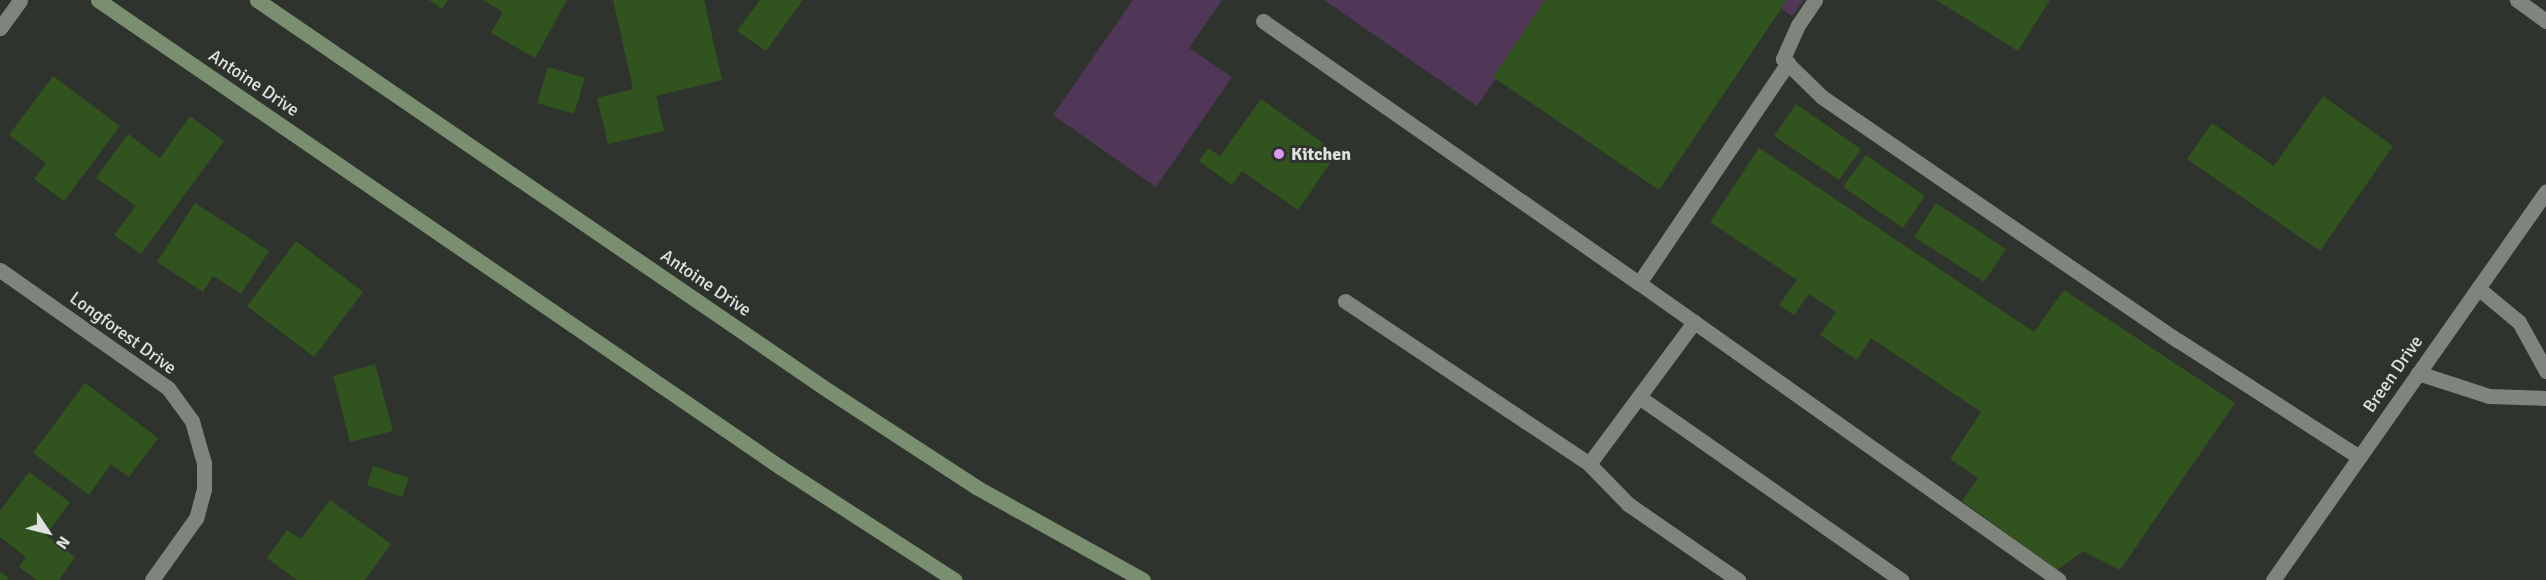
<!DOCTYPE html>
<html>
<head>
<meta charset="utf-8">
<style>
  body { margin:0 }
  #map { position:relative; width:2546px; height:580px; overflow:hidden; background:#2f332d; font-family:Signika,sans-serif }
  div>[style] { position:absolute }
  .green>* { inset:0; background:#503758 }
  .building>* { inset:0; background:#31531e }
  .service>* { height:15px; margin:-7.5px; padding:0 7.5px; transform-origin:7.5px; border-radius:7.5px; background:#7f847d }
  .minor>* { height:15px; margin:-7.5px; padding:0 7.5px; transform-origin:7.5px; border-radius:7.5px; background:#7f847d }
  .tertiary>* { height:15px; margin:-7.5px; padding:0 7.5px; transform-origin:7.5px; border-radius:7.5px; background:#7f847d }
  .secondary>* { height:15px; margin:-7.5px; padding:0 7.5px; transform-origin:7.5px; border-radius:7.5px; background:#798f6f }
  .dots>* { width:16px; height:16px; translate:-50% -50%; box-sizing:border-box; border:3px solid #2f332d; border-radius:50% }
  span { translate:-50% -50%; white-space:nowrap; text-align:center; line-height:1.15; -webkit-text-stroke:6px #2f332d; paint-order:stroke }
  .street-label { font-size:18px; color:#dfe2de }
  .poi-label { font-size:18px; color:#dfe2de; font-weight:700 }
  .left { translate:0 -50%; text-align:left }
  .north { position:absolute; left:18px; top:502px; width:60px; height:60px; -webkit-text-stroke:4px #2f332d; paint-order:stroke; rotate:125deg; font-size:16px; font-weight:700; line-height:24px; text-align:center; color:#dfe2de }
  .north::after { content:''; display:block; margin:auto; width:21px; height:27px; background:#dfe2de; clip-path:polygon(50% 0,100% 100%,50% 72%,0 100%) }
</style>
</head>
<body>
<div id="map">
  <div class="green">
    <i style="clip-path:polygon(1133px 0,1222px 0,1189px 48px,1232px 77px,1156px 187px,1053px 115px)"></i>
    <i style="clip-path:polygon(1324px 0,1550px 0,1477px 106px)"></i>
    <i style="clip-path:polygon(1769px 0,1804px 0,1792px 16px)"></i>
  </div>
  <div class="building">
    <i style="clip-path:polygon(429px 0,448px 0,442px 9px)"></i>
    <i style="clip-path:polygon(483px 0,567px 0,535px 58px,491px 33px,503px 12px)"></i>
    <i style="clip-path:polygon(613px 0,704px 0,722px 80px,656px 96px,664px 131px,608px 144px,597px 98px,633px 89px)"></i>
    <i style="clip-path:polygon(760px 0,803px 0,766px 51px,737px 31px)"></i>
    <i style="clip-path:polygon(1545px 0,1787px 0,1659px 190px,1493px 77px)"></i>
    <i style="clip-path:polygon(1936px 0,2050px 0,2018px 51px)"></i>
    <i style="clip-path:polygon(548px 67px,585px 78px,574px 114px,537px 103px)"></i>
    <i style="clip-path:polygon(53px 76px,120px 126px,64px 201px,34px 179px,46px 163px,9px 135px)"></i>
    <i style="clip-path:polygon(2323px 96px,2393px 146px,2320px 251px,2187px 159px,2212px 123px,2274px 166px)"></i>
    <i style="clip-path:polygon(1261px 99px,1337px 153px,1298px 210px,1242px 171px,1232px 185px,1199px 161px,1208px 148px,1220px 156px)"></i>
    <i style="clip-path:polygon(1796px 104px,1861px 149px,1839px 180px,1774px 136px)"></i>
    <i style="clip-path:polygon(190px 116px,224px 141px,141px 254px,114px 235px,136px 206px,96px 178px,128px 134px,160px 158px)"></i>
    <i style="clip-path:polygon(1759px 148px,2034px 332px,2064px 290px,2235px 403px,2120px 570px,2083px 551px,2057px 570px,1962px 501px,1978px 478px,1950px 459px,1981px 412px,1871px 338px,1857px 360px,1820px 335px,1836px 312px,1809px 294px,1794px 315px,1779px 305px,1797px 280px,1710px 222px)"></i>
    <i style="clip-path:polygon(1866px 155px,1925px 196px,1903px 228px,1843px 187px)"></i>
    <i style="clip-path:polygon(195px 203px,269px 251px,241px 294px,213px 276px,203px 292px,157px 262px)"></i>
    <i style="clip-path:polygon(1936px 203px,2006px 249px,1984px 282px,1914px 237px)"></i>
    <i style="clip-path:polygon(296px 241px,363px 292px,314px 357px,247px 306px)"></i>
    <i style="clip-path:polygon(375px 364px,393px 431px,350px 442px,333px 376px)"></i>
    <i style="clip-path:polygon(85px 383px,158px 438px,129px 477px,111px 464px,89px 495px,33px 453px)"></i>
    <i style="clip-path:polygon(373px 466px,409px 478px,402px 497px,367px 485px)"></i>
    <i style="clip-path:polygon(29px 472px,70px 502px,46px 535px,75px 557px,59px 580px,37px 580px,19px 567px,26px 557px,0 537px,0 511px)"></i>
    <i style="clip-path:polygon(330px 500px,391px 544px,365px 580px,297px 580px,267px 558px,287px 530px,301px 539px)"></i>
    <i style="clip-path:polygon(0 572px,8px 577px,7px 580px,0 580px)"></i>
  </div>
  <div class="service">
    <i style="left:1815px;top:0;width:30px;rotate:124deg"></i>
    <i style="left:1798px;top:25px;width:37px;rotate:114deg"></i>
    <i style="left:1783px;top:59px;width:54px;rotate:44.3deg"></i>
    <i style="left:1822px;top:97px;width:432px;rotate:34.4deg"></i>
    <i style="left:2179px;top:341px;width:214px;rotate:32.8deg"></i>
    <i style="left:2517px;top:0;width:36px;rotate:36deg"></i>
    <i style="left:1263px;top:21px;width:458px;rotate:34.9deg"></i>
    <i style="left:1639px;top:283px;width:266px;rotate:-55.9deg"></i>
    <i style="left:1639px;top:283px;width:514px;rotate:35.27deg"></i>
    <i style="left:2478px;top:288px;width:53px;rotate:39.7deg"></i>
    <i style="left:2519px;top:322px;width:56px;rotate:61.1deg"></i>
    <i style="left:1345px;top:301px;width:293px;rotate:33.7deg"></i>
    <i style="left:1589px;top:464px;width:56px;rotate:45.7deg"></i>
    <i style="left:1628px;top:504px;width:134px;rotate:34.6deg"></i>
    <i style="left:2418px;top:373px;width:75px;rotate:17.9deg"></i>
    <i style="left:2489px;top:396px;width:57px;rotate:2deg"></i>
    <i style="left:1639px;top:397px;width:320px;rotate:34.9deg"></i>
    <i style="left:1589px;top:464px;width:177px;rotate:-53.5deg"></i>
  </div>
  <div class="minor">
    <i style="left:0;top:28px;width:34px;rotate:-54deg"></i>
    <i style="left:0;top:270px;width:205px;rotate:35.1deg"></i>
    <i style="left:168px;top:388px;width:41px;rotate:54deg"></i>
    <i style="left:192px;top:421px;width:44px;rotate:74.1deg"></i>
    <i style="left:204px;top:463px;width:26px;rotate:90deg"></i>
    <i style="left:204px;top:489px;width:30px;rotate:105deg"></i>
    <i style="left:196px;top:518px;width:76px;rotate:125.4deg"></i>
  </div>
  <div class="tertiary">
    <i style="left:2273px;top:580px;width:475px;rotate:-54.9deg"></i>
  </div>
  <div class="secondary">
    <i style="left:98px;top:0;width:827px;rotate:34.4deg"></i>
    <i style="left:780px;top:467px;width:208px;rotate:32.9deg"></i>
    <i style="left:257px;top:0;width:693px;rotate:34.36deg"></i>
    <i style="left:829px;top:391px;width:176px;rotate:33.1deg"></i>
    <i style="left:976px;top:487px;width:191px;rotate:29.1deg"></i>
  </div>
  <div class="dots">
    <i style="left:1279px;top:154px;background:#dc99f4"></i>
  </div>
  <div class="street-label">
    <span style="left:254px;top:83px;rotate:34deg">Antoine Drive</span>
    <span style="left:706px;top:283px;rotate:34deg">Antoine Drive</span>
    <span style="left:123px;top:333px;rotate:36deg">Longforest Drive</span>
    <span style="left:2393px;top:374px;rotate:-55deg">Breen Drive</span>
  </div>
  <div class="poi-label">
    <span class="left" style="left:1291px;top:154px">Kitchen</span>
  </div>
  <div class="north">N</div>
</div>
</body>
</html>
